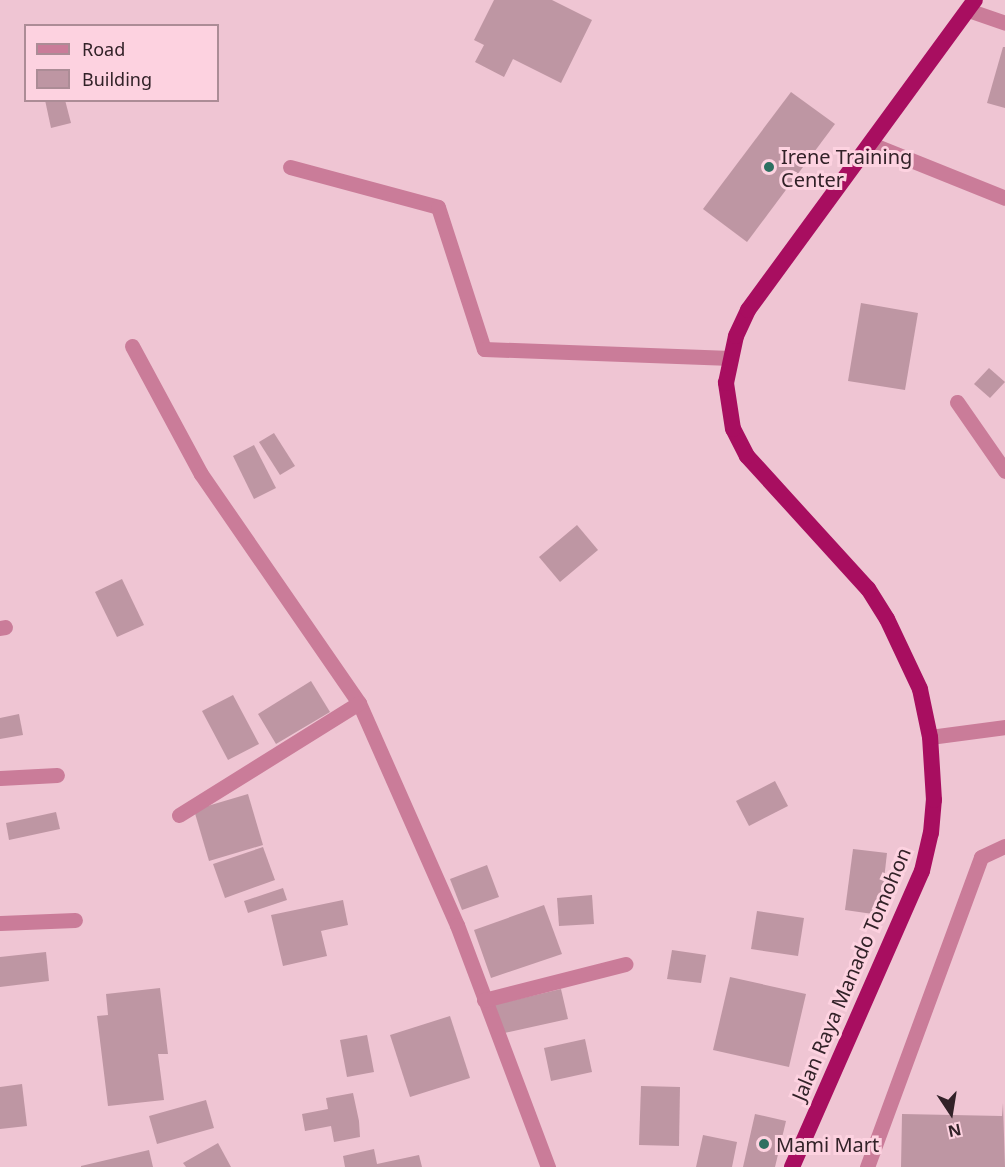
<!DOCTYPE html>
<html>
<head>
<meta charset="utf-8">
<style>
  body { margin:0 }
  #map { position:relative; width:1005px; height:1167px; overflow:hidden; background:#efc5d3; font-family:"Noto Sans",sans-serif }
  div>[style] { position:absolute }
  .building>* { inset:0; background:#be96a3 }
  .service>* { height:15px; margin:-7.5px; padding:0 7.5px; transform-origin:7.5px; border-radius:7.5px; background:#ca7c99 }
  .minor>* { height:15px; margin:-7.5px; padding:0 7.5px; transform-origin:7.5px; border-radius:7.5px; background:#ca7c99 }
  .trunk>* { height:16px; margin:-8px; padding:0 8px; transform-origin:8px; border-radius:8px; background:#a80e60 }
  .dots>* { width:16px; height:16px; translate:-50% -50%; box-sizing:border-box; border:3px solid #fdd2e0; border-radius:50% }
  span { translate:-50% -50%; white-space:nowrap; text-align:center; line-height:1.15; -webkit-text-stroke:6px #fdd2e0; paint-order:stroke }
  .poi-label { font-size:20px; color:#322228 }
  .left { translate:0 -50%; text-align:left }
  .street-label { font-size:20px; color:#322228 }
  .legend { position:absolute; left:24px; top:24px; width:195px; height:78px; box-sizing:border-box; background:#fdd2e0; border:2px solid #ac8c96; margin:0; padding:8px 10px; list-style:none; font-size:18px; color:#322228 }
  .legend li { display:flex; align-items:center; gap:12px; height:30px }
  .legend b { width:30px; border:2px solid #ac8c96 }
  .north { position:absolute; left:921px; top:1083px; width:60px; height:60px; -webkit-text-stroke:4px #fdd2e0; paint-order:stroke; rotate:168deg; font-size:16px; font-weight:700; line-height:24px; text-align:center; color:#322228 }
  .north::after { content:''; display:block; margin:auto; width:21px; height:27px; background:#322228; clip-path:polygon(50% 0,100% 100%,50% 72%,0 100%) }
</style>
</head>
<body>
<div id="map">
  <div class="building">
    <i style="clip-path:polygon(494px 0,552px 0,592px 20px,561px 83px,513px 59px,504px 77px,475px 62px,484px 45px,474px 40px)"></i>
    <i style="clip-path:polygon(1003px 47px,1005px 47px,1005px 108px,987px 103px)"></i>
    <i style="clip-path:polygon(791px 92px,835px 124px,747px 242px,703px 209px)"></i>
    <i style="clip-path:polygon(45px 100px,65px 100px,71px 123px,51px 128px)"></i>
    <i style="clip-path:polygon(861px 303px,918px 313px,905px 390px,848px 381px)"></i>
    <i style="clip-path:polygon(989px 368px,1005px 382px,990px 398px,974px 384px)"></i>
    <i style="clip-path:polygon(274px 433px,295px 466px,280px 475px,259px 442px)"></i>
    <i style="clip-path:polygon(254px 445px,276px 488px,254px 499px,233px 456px)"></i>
    <i style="clip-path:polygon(577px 525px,598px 550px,560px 582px,539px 557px)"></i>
    <i style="clip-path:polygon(122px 579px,144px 625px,117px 637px,95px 592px)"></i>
    <i style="clip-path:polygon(311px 681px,330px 712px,276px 744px,258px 714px)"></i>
    <i style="clip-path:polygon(233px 695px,259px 744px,228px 760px,202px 711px)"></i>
    <i style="clip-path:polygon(19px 714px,23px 735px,0 739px,0 718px)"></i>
    <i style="clip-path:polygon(775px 781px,788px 806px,749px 826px,736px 801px)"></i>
    <i style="clip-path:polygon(248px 794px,263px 845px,209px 861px,194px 810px)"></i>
    <i style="clip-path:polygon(56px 812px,60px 829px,9px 840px,6px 823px)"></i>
    <i style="clip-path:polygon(263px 847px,275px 880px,225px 898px,213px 864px)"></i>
    <i style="clip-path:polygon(853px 849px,887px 853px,880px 915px,845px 910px)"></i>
    <i style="clip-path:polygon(487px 865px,499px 897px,462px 910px,450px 879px)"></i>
    <i style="clip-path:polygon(283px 888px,287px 900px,248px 913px,244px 901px)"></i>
    <i style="clip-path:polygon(592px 895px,594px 924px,559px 926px,557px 898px)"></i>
    <i style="clip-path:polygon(343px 900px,348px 925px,321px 931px,327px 956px,283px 966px,271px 915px)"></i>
    <i style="clip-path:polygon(544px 905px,562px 954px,491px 978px,474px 930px)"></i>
    <i style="clip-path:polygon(757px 911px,804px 918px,798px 956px,751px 949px)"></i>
    <i style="clip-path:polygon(672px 950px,706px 955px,701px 983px,667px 979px)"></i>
    <i style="clip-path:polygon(46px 952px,49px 981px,0 987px,0 957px)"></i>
    <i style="clip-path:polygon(730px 977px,806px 994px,789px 1067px,713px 1050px)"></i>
    <i style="clip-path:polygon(160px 988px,168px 1054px,158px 1054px,164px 1100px,108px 1106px,97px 1016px,108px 1015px,106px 994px)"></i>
    <i style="clip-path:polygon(561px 989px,568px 1019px,500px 1034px,493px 1005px)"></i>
    <i style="clip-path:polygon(450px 1016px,470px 1078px,410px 1097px,390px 1035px)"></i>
    <i style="clip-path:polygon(367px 1035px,374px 1072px,347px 1077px,340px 1040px)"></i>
    <i style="clip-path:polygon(585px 1039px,592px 1072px,551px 1081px,544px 1048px)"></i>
    <i style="clip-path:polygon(22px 1084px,27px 1126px,0 1129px,0 1087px)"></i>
    <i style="clip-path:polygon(641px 1086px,680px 1087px,679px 1146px,639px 1145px)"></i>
    <i style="clip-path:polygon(353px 1093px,359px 1121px,360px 1137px,334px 1142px,331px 1126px,305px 1131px,302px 1114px,328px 1109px,326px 1098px)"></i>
    <i style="clip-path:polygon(206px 1100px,214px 1128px,157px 1144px,149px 1116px)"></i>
    <i style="clip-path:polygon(1003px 1103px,1005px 1167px,901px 1167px,902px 1114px,1002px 1116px)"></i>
    <i style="clip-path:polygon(755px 1114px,786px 1121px,775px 1167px,743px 1167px)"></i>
    <i style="clip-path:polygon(703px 1135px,737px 1142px,732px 1167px,696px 1167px)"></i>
    <i style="clip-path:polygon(218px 1143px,231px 1167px,186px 1167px,183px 1163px)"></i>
    <i style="clip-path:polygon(374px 1149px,377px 1164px,419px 1155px,422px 1167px,345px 1167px,343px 1156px)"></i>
    <i style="clip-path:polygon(149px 1150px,153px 1167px,81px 1167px,81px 1166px)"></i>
  </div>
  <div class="service">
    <i style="left:968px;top:10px;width:39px;rotate:19deg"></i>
    <i style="left:867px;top:1167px;width:330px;rotate:-69.8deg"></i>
    <i style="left:981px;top:857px;width:26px;rotate:-25deg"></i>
  </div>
  <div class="minor">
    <i style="left:871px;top:144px;width:144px;rotate:21.9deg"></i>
    <i style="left:290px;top:167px;width:153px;rotate:15.1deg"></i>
    <i style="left:438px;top:207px;width:149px;rotate:72.1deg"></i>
    <i style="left:484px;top:349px;width:247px;rotate:2.1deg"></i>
    <i style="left:132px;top:346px;width:145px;rotate:61.7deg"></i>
    <i style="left:201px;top:474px;width:278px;rotate:55.4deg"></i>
    <i style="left:359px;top:703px;width:243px;rotate:66.2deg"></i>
    <i style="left:457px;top:925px;width:259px;rotate:69.4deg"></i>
    <i style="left:957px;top:402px;width:84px;rotate:55.2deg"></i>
    <i style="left:0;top:628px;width:5px;rotate:-11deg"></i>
    <i style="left:930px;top:737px;width:76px;rotate:-7.6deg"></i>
    <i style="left:0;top:778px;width:57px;rotate:-3deg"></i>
    <i style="left:179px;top:815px;width:212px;rotate:-31.9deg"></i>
    <i style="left:0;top:923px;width:75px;rotate:-2.3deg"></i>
    <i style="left:484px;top:1000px;width:146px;rotate:-14.3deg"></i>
  </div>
  <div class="trunk">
    <i style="left:792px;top:1167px;width:323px;rotate:-66.3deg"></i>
    <i style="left:922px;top:871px;width:39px;rotate:-77deg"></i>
    <i style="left:931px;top:833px;width:33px;rotate:-85deg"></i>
    <i style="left:934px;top:800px;width:63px;rotate:-93.6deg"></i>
    <i style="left:930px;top:737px;width:49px;rotate:-101.8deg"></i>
    <i style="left:920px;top:689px;width:77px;rotate:-115.2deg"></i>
    <i style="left:887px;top:619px;width:36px;rotate:-122deg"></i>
    <i style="left:868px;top:589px;width:180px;rotate:-132.3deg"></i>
    <i style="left:747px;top:456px;width:30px;rotate:-117deg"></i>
    <i style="left:733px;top:429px;width:47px;rotate:-98.7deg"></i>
    <i style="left:726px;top:383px;width:48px;rotate:-78deg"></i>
    <i style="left:736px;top:336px;width:29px;rotate:-65deg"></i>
    <i style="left:748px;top:310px;width:384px;rotate:-53.8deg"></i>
  </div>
  <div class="dots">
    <i style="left:769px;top:167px;background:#2d7061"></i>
    <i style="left:764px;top:1144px;background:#2d7061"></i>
  </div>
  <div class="poi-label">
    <span class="left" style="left:781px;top:168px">Irene Training<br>Center</span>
    <span class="left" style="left:776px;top:1144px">Mami Mart</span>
  </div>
  <div class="street-label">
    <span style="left:851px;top:974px;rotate:-67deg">Jalan Raya Manado Tomohon</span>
  </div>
  <ul class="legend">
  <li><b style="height:8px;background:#ca7c99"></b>Road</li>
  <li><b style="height:16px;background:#be96a3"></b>Building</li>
  </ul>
  <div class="north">N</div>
</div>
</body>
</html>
